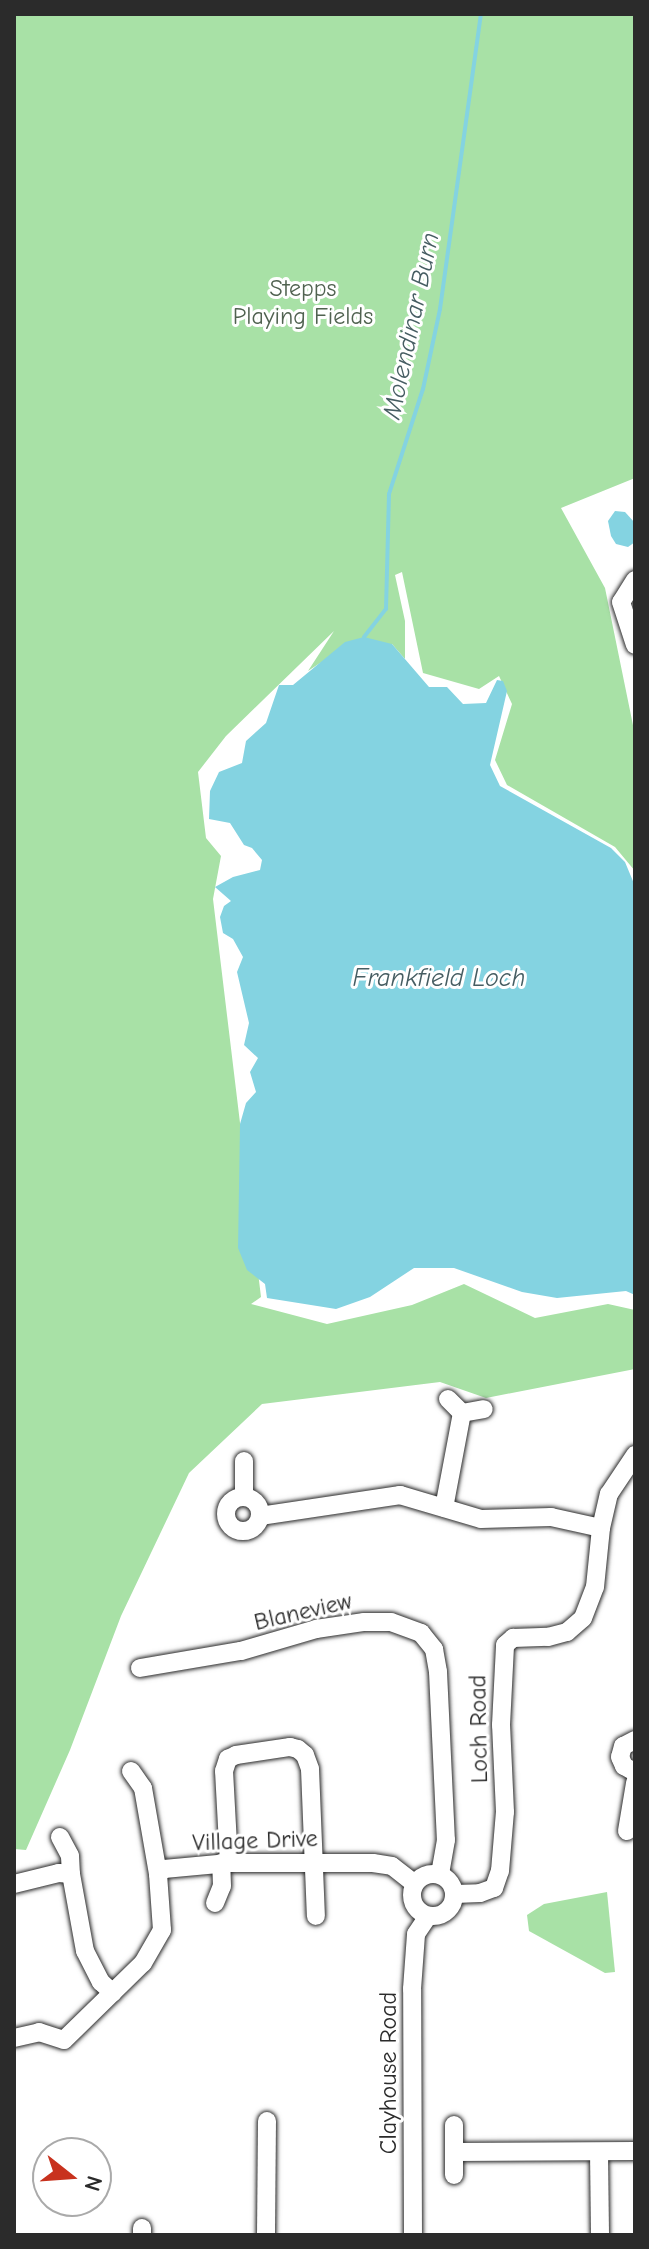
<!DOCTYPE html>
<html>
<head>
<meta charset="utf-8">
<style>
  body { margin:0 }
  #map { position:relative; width:649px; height:2249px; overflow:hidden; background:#fff; font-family:"Comic Neue",sans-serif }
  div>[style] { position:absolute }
  .green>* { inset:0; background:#a8e1a6 }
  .water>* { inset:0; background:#84d3e1 }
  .stream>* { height:4px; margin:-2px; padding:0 2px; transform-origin:2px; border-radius:2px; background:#84d3e1 }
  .roads { filter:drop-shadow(0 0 2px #2b2b2b) drop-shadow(0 0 2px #2b2b2b) }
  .minor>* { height:18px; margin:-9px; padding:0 9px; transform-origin:9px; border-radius:9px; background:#fff }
  .minor>.ring { margin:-9px; padding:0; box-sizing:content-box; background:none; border:18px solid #fff; border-radius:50% }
  span { translate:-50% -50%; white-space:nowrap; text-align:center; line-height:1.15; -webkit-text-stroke:6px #fff; paint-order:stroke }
  .park-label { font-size:24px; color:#506250 }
  .street-label { font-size:24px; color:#2b2b2b }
  .water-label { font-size:26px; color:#465d62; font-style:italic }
  .frame { position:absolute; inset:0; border:16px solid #2b2b2b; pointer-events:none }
  .north { position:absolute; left:32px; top:2137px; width:80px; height:80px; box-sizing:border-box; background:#fff; border:2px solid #aaa; border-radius:50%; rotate:107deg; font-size:22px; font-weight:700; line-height:32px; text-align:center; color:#2b2b2b }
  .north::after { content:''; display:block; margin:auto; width:28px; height:36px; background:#c8321e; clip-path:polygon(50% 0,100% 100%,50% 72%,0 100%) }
</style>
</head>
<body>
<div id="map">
  <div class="green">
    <i style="clip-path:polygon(14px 14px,635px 14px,635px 478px,561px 508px,605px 588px,635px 735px,635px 871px,615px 847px,507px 785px,495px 760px,512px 704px,499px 676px,479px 689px,423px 673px,402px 572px,395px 575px,405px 621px,405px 659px,392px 644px,320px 663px,308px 671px,334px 631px,226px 736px,198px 772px,206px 838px,221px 856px,213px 899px,261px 1297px,251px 1304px,327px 1324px,412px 1305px,464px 1284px,535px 1318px,608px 1304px,635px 1310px,635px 1369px,486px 1398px,440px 1382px,262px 1404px,189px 1473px,121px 1616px,70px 1750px,26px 1850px,14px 1849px)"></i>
    <i style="clip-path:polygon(607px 1892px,615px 1972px,605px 1973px,529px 1931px,527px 1915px,544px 1904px)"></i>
  </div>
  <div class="water">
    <i style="clip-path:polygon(615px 511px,625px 512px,635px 523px,635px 542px,628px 547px,616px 544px,611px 536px,608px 521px)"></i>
    <i style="clip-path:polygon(364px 637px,392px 644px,429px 687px,447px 687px,463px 704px,486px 703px,497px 680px,503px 681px,507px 691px,490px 765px,500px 786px,611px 848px,625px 862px,635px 886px,635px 1295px,626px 1291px,557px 1298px,522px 1292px,454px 1268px,414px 1268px,370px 1297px,336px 1309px,267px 1298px,265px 1284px,247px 1270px,238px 1248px,240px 1124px,246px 1103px,256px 1092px,250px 1072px,258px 1058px,244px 1045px,249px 1023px,237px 972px,243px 957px,233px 939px,223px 933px,220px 917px,224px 906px,231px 901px,215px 887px,233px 877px,260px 870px,262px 860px,252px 848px,244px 845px,230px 823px,209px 819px,210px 791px,219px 772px,242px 763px,246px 741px,266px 723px,279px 685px,293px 685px,345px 642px)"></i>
  </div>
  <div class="stream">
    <i style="left:364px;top:637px;width:36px;rotate:-52deg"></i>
    <i style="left:386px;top:609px;width:115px;rotate:-88.5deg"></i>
    <i style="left:389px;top:494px;width:110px;rotate:-72.1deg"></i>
    <i style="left:423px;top:389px;width:82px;rotate:-78deg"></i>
    <i style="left:440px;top:309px;width:298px;rotate:-82.1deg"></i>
  </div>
  <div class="roads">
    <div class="minor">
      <i style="left:635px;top:580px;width:26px;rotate:122deg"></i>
      <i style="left:621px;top:602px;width:45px;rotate:72deg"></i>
      <i style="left:448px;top:1399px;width:20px;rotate:45deg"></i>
      <i style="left:462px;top:1413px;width:22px;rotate:-10deg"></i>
      <i class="ring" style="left:226px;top:1497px;width:16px;height:16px"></i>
      <i style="left:244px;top:1497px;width:36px;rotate:-90deg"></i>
      <i style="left:444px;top:1508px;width:97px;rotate:-79.3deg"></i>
      <i style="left:260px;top:1516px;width:142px;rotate:-8.5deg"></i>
      <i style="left:400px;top:1495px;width:84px;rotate:16.5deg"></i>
      <i style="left:481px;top:1519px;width:70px;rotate:-1.6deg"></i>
      <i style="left:551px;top:1517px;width:51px;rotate:12.4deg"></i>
      <i style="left:140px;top:1668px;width:102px;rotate:-9.6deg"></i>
      <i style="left:241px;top:1651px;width:78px;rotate:-16.3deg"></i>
      <i style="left:316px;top:1629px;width:49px;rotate:-8.3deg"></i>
      <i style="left:364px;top:1622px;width:27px"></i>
      <i style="left:391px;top:1622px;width:32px;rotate:20deg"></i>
      <i style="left:421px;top:1633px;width:21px;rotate:51deg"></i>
      <i style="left:434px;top:1649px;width:23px;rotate:80deg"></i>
      <i style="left:438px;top:1672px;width:168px;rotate:87.3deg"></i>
      <i style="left:446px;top:1840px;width:35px;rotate:100deg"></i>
      <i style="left:635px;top:1740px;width:13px;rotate:153deg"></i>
      <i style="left:623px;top:1746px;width:11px;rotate:105deg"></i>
      <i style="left:620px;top:1757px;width:10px;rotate:66deg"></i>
      <i style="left:624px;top:1766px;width:13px;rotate:29deg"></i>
      <i style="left:131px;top:1771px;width:21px;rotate:55deg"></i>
      <i style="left:143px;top:1788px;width:87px;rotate:80.1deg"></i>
      <i style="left:627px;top:1831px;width:49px;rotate:-80.5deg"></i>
      <i style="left:60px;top:1837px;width:21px;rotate:62deg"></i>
      <i style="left:70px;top:1856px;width:18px;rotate:87deg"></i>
      <i style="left:229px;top:1863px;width:92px;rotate:-93.1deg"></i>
      <i style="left:224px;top:1771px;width:13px;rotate:-72deg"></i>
      <i style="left:228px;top:1759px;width:9px;rotate:-27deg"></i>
      <i style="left:236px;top:1755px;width:55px;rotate:-8.4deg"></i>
      <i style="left:290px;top:1747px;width:8px;rotate:14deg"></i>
      <i style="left:298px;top:1749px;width:9px;rotate:41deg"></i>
      <i style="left:305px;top:1755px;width:15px;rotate:70deg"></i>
      <i style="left:310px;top:1769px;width:147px;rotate:87.7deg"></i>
      <i class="ring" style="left:412px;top:1874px;width:24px;height:24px"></i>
      <i style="left:14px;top:1884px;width:46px;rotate:-13.7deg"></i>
      <i style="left:59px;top:1873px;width:12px;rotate:5deg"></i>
      <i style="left:71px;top:1874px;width:78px;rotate:79.7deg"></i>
      <i style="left:85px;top:1951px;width:35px;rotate:63deg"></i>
      <i style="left:101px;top:1982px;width:16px;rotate:43deg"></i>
      <i style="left:455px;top:1894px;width:25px;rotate:-2deg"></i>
      <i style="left:480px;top:1893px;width:15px;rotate:-20deg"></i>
      <i style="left:494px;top:1888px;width:18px;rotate:-71deg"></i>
      <i style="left:500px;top:1871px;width:59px;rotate:-85.2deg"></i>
      <i style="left:505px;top:1812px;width:87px;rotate:-92.6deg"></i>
      <i style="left:501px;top:1725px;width:80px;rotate:-87.1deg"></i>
      <i style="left:505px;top:1645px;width:11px;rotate:-41deg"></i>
      <i style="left:513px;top:1638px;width:35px;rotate:-2deg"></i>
      <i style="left:548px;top:1637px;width:20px;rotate:-15deg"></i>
      <i style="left:567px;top:1632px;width:21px;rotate:-41deg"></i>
      <i style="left:583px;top:1618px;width:33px;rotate:-69deg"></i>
      <i style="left:595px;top:1587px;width:59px;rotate:-84.2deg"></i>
      <i style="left:601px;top:1528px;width:35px;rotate:-77deg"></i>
      <i style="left:609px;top:1494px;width:47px;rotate:-56.3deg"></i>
      <i style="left:215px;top:1903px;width:18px;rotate:-68deg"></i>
      <i style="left:222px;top:1886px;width:23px;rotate:-92deg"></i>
      <i style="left:14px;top:2038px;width:26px;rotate:-13deg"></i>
      <i style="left:39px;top:2032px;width:26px;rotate:18deg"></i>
      <i style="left:64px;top:2040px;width:110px;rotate:-44.3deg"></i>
      <i style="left:143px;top:1963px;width:38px;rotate:-60deg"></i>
      <i style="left:162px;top:1930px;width:56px;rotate:-94.1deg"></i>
      <i style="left:158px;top:1874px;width:8px;rotate:-40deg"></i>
      <i style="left:164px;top:1869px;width:65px;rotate:-5.3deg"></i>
      <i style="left:229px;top:1863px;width:144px"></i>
      <i style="left:373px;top:1863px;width:19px;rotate:9deg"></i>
      <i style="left:392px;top:1866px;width:29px;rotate:38deg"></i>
      <i style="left:454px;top:2152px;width:181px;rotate:-0.3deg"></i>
      <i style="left:599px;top:2152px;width:83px;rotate:89.3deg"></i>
      <i style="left:454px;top:2175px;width:50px;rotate:-90deg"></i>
      <i style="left:142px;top:2235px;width:7px;rotate:-90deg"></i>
      <i style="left:266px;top:2235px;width:114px;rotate:-89.5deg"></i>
      <i style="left:413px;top:2235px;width:246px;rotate:-90.2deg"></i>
      <i style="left:412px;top:1989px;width:55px;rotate:-85.8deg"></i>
      <i style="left:416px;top:1934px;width:22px;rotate:-56deg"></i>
    </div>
  </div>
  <div class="park-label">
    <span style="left:303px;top:303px">Stepps<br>Playing Fields</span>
  </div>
  <div class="street-label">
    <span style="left:303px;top:1612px;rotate:-13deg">Blaneview</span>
    <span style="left:479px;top:1729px;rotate:-91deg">Loch Road</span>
    <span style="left:255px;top:1841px;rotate:-2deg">Village Drive</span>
    <span style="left:389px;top:2073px;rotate:-90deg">Clayhouse Road</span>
  </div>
  <div class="water-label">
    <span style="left:412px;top:326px;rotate:-78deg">Molendinar Burn</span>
    <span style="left:439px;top:979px">Frankfield Loch</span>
  </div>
  <div class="frame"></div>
  <div class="north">N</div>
</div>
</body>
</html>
